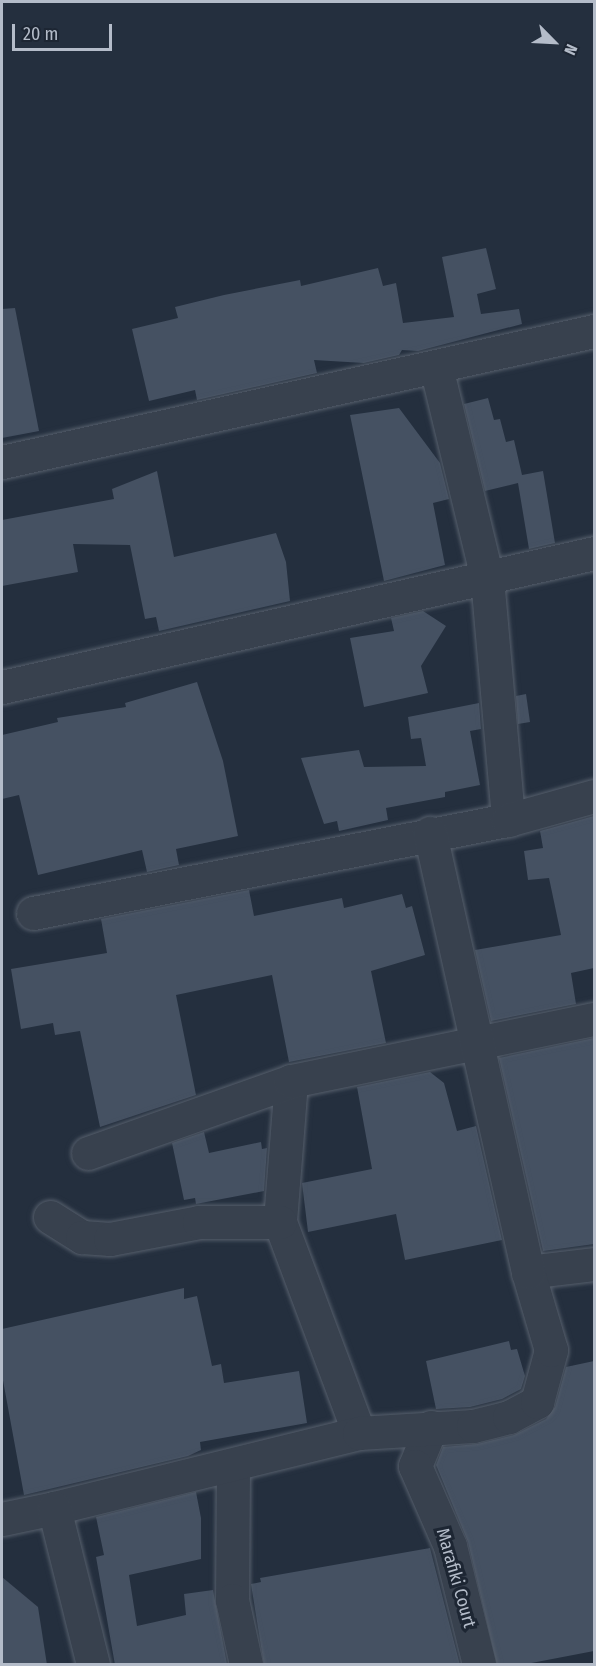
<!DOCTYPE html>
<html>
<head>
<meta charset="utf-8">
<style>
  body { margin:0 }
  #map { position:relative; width:596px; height:1666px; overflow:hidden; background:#242f3e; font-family:"Fira Sans Condensed",sans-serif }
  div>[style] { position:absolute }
  .building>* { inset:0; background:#455162 }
  .roads { filter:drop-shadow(0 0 2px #565f6c) drop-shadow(0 0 2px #565f6c) }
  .minor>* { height:33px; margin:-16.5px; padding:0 16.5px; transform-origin:16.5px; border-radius:16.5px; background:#38414e }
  span { translate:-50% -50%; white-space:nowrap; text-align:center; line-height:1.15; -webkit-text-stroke:6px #1d2633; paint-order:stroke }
  .street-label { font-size:18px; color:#b4bcc9 }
  .frame { position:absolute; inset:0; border:3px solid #b4bcc9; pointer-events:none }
  .north { position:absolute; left:524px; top:12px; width:60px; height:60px; -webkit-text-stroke:4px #1d2633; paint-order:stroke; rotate:114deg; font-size:16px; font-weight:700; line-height:24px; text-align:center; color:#b4bcc9 }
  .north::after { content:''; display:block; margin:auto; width:21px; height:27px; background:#b4bcc9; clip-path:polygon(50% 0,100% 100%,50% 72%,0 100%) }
  .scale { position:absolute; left:12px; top:24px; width:100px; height:27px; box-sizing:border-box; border:3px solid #b4bcc9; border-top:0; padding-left:8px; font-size:18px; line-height:21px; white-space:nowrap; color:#b4bcc9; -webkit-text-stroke:4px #1d2633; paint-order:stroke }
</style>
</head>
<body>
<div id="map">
  <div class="building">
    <i style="clip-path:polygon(486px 248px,496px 289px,477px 294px,481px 314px,519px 309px,522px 324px,418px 351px,402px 350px,399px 355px,364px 363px,314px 360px,317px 373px,197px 400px,195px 390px,149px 401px,132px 329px,178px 318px,175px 307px,224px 295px,300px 280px,301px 286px,378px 268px,383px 286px,396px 283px,403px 323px,454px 317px,442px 257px)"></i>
    <i style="clip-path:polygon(15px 308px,39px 431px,2px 438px,2px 309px)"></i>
    <i style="clip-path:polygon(488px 398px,494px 420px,500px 419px,506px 442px,514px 440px,522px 475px,543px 471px,555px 543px,529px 549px,518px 483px,485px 491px,464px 404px)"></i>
    <i style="clip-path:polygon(399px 408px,440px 463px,449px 499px,433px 503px,445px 565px,384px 581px,350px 415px)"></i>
    <i style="clip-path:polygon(157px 471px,174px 557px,276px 533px,286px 562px,290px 601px,159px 631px,156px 617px,145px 619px,130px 545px,73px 544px,78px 572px,2px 586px,2px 520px,114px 499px,112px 489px)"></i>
    <i style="clip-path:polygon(423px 611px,446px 626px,421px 666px,428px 693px,364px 707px,350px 638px,394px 631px,391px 618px)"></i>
    <i style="clip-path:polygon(197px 682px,223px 761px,238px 836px,176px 849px,179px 865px,147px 872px,142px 850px,38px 875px,19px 795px,2px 799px,2px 735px,58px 722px,57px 718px,126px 707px,125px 703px)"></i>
    <i style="clip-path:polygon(526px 694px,530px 722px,518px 724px,516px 696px)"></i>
    <i style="clip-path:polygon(479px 703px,481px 729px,470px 731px,480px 785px,445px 792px,445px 797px,386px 808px,388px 820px,339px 831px,337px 821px,324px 824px,301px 758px,359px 750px,364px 767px,426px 766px,421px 738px,411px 739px,408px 717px)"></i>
    <i style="clip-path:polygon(594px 816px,594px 968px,571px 973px,576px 1004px,491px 1021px,475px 950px,561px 935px,549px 878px,528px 880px,524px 851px,543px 848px,540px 831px)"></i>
    <i style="clip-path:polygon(249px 890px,254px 916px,342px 898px,344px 908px,402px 894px,406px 908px,412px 906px,425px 955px,371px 971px,386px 1043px,289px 1062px,272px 975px,176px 995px,196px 1095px,100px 1127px,80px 1031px,55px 1035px,53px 1023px,21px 1029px,11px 969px,107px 953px,101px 919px)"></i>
    <i style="clip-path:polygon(594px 1038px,594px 1244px,543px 1251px,499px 1058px)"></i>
    <i style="clip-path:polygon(430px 1072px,444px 1083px,457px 1131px,476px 1126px,502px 1240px,405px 1260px,396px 1214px,308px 1232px,302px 1183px,372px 1169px,357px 1087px)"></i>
    <i style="clip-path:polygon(204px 1132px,209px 1153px,261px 1142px,262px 1149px,267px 1148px,264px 1191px,201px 1203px,196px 1204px,195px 1198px,184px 1200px,172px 1143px)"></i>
    <i style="clip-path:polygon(184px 1288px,184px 1299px,197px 1296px,212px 1366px,221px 1364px,224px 1383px,299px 1371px,307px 1423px,200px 1442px,201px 1450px,188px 1456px,24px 1495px,2px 1375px,2px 1329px)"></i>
    <i style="clip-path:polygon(509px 1341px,511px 1350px,517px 1349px,525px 1376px,521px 1389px,502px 1399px,470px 1407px,436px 1409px,426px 1361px)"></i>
    <i style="clip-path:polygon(594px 1361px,594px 1651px,521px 1665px,497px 1665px,468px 1542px,436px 1465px,443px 1447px,477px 1444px,514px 1435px,546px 1419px,555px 1407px,566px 1367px)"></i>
    <i style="clip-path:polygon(196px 1492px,201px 1518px,201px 1559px,129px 1575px,137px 1626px,186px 1615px,184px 1594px,213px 1590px,227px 1664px,115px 1665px,96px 1557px,104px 1555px,96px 1517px)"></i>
    <i style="clip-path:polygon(430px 1548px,460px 1665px,264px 1665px,251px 1584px,261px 1582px,260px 1578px)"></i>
    <i style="clip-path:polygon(2px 1577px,38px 1607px,47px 1665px,2px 1665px)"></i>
  </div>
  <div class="roads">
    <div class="minor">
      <i style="left:436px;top:367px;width:217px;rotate:76.4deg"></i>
      <i style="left:487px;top:578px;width:243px;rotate:85deg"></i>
      <i style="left:2px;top:462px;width:606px;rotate:-12.48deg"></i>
      <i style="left:2px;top:687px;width:607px;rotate:-12.75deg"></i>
      <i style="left:33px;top:913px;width:484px;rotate:-11.1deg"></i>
      <i style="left:508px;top:820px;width:89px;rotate:-15.6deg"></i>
      <i style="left:291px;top:1081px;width:141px;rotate:94.5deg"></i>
      <i style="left:280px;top:1222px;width:225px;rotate:69.5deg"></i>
      <i style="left:88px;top:1153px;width:215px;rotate:-19.5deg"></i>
      <i style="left:291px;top:1081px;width:309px;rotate:-11.6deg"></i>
      <i style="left:50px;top:1217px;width:38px;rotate:32deg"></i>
      <i style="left:82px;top:1237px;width:28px;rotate:4deg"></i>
      <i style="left:110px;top:1239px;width:91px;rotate:-10.8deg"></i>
      <i style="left:199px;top:1222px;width:81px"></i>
      <i style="left:528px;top:1272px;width:66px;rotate:-6.9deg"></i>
      <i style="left:431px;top:1427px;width:42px;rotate:112.3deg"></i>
      <i style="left:415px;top:1466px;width:87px;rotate:66.4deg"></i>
      <i style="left:450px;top:1546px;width:122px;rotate:76.2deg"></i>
      <i style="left:233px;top:1465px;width:135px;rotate:90.4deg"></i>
      <i style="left:232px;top:1600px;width:66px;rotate:77.7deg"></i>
      <i style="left:54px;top:1508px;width:314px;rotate:-13.8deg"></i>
      <i style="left:359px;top:1433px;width:114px;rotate:-3.5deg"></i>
      <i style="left:473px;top:1426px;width:37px;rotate:-14deg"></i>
      <i style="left:509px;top:1417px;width:32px;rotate:-28deg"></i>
      <i style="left:537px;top:1402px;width:54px;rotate:-74.9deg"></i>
      <i style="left:551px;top:1350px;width:81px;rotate:-106.4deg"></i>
      <i style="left:528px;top:1272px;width:450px;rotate:-102.6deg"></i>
      <i style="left:2px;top:1519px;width:53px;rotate:-11.9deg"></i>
      <i style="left:54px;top:1508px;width:161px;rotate:76deg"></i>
    </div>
  </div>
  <div class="street-label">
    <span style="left:456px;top:1578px;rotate:74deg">Marafiki Court</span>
  </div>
  <div class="frame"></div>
  <div class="north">N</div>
  <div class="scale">20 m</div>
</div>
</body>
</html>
